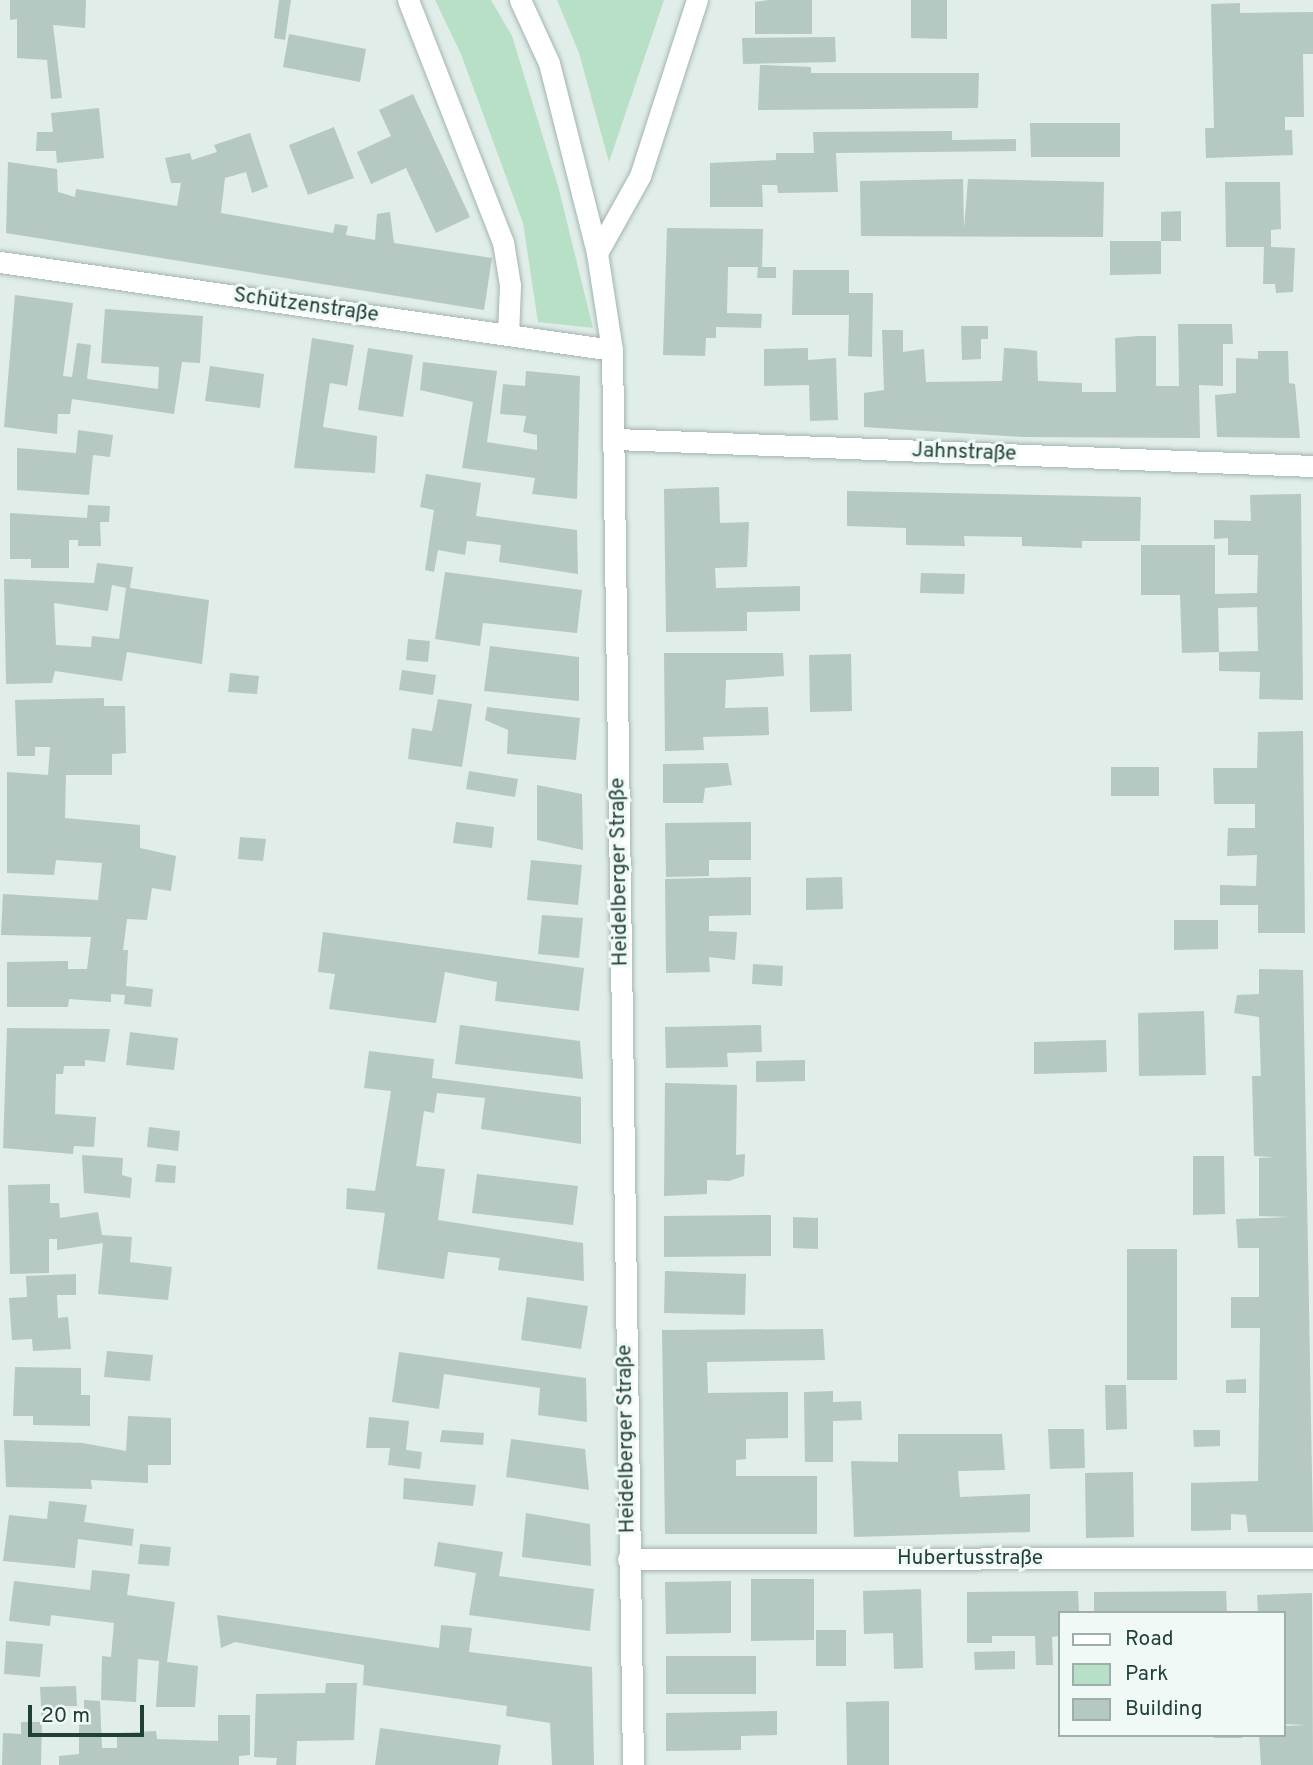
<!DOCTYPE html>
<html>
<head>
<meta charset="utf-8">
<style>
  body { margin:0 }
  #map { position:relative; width:1313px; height:1765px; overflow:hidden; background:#e0ede8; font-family:Overpass,sans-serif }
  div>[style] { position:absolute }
  .green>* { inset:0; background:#b7e0c6 }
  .building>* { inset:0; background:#b5c8c1 }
  .roads { filter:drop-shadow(0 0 2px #a2b5b0) drop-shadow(0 0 2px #a2b5b0) }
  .minor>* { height:21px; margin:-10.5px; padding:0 10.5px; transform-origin:10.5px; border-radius:10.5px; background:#fff }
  span { translate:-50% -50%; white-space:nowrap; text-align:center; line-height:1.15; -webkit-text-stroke:6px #f1f9f6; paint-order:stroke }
  .street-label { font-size:21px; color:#1f3f39 }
  .legend { position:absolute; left:1058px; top:1611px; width:228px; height:126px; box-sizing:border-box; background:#f1f9f6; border:2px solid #9dafaa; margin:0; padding:9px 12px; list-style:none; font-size:21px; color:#1f3f39 }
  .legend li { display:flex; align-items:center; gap:14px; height:35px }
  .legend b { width:35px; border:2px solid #9dafaa }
  .scale { position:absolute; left:28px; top:1705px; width:116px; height:32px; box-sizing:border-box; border:4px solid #1f3f39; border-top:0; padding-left:9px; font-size:21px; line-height:24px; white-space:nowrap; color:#1f3f39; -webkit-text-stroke:5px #f1f9f6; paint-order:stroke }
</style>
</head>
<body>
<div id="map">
  <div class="green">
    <i style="clip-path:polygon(435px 0,491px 0,512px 36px,558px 186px,593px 328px,538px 322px,523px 223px,461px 54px)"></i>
    <i style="clip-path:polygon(557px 0,664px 0,609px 162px,579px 53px)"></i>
  </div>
  <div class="building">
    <i style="clip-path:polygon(10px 0,86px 0,85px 28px,53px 25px,62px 98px,51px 99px,47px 60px,17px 58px,17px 19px,10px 20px)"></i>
    <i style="clip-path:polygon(279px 0,291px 0,285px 40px,274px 38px)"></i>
    <i style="clip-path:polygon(769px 0,812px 0,812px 34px,755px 34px,755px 2px)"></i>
    <i style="clip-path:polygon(911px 0,947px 0,947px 39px,911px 38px)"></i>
    <i style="clip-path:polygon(1240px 3px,1240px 13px,1313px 12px,1313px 54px,1303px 54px,1304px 117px,1285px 117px,1285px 130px,1292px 130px,1293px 155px,1206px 158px,1205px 128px,1214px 128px,1211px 4px)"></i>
    <i style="clip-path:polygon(289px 34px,366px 49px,360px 82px,283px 67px)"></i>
    <i style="clip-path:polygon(835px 37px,836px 62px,743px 64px,742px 38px)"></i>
    <i style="clip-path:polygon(760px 65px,811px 67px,811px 73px,979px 73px,978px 108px,758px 110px)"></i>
    <i style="clip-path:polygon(413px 94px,470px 217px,436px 233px,406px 168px,371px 184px,357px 152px,391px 136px,379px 110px)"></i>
    <i style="clip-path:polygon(99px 108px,104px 158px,57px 163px,56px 151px,36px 151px,37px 132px,53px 132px,51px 113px)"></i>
    <i style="clip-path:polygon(1030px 123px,1120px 123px,1120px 157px,1031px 157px)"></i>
    <i style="clip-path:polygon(334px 127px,354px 178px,308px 195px,289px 145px)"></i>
    <i style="clip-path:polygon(952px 131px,952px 140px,1016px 139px,1016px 151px,836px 153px,838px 192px,778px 193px,777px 185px,762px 185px,763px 207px,710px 207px,710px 163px,776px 160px,776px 153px,814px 153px,813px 132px)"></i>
    <i style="clip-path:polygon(250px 133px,268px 187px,252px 193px,246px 172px,225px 178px,221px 213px,333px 233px,335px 224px,348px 226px,346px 235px,375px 240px,377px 214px,390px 212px,394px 243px,492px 258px,484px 310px,6px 233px,8px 162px,57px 169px,58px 192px,75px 197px,76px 189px,177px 206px,181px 183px,171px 183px,165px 158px,190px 153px,192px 160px,217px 152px,214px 145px)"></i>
    <i style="clip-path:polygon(963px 179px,964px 229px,968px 179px,1104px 182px,1103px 237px,861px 236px,860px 181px)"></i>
    <i style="clip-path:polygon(1225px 182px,1280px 182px,1281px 229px,1271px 230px,1271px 247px,1295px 248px,1293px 292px,1276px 293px,1275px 284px,1263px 284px,1264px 247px,1226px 247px)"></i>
    <i style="clip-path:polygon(1181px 211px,1181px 241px,1161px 241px,1161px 274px,1110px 275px,1110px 241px,1161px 241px,1161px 212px)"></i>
    <i style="clip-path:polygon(667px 228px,763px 229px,762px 267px,776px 267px,776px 278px,757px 278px,758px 267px,728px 267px,727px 313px,762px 314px,761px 328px,716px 327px,716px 338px,706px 338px,705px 356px,663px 355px)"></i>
    <i style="clip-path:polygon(793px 270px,849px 270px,849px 293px,873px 293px,872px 357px,848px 356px,849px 315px,792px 315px)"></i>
    <i style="clip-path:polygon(15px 295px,73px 303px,63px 376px,72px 377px,77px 343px,91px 345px,87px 379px,158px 389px,159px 367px,101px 363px,105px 309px,203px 316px,200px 363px,182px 362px,174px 414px,72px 399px,70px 414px,58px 414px,57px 434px,4px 427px)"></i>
    <i style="clip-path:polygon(1178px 324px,1232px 324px,1233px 344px,1223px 344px,1223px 386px,1199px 385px,1200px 438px,1022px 437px,864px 427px,864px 393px,884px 390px,882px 330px,903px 330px,903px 352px,924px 349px,926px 382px,1002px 381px,1004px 348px,1022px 349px,1037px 351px,1038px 381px,1082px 383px,1082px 392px,1116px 392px,1115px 338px,1139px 336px,1156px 336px,1156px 386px,1179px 386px)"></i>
    <i style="clip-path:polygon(961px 326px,988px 326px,988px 339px,981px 339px,981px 359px,962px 360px)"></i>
    <i style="clip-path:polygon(312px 338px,354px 345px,347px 386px,330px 383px,323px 427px,377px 436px,375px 473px,294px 468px)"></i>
    <i style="clip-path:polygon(368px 348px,413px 355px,403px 417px,358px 410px)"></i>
    <i style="clip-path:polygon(808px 348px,808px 360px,836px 358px,838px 420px,810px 421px,809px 385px,764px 386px,764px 349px)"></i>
    <i style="clip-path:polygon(1258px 351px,1288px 351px,1289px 383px,1295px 384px,1300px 438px,1217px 437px,1215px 395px,1236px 393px,1236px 358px,1258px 359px)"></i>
    <i style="clip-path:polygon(423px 362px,497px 371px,487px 442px,537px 450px,537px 435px,523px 432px,526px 416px,500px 414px,503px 384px,525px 386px,526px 371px,580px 376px,577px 499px,532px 494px,535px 478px,462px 468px,473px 402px,420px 390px)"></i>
    <i style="clip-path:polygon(210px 366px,264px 374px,260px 408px,205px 401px)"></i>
    <i style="clip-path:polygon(78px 430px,113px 435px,110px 457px,93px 455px,89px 495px,17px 490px,17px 448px,76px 453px)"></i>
    <i style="clip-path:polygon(426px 474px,481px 483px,476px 516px,577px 530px,578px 574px,499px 562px,501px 545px,467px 541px,465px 555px,438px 550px,434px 572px,425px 570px,434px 510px,420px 507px)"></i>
    <i style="clip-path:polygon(719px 487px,720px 523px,749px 522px,747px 567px,715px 568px,716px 588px,800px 586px,800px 611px,747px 612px,747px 631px,666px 632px,664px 489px)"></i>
    <i style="clip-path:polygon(847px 491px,1141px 497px,1140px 541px,1082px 541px,1082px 548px,1022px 546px,1022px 537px,964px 536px,965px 546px,906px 545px,906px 528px,847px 526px)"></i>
    <i style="clip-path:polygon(1301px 494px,1303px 700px,1259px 699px,1260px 672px,1219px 671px,1219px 652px,1258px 651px,1257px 607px,1218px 608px,1219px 652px,1182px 653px,1180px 595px,1141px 595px,1141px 545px,1215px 545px,1215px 594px,1257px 593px,1258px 555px,1228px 555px,1228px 538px,1214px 539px,1214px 520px,1251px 521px,1250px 495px)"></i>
    <i style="clip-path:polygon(88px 505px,110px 506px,109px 522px,100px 522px,101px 546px,78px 546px,78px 540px,69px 540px,69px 568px,31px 568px,31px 559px,10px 559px,10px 513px,87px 518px)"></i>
    <i style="clip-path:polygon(evenodd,97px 563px,133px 567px,130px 588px,209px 600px,202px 664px,127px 652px,122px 681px,55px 671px,52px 683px,6px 684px,4px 579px,94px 583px,97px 563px,112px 585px,126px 588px,119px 639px,92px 636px,91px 647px,56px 645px,54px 603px,108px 611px,112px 585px)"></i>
    <i style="clip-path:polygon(445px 572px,582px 590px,577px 633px,483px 623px,480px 646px,435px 639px)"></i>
    <i style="clip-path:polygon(921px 573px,965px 574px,964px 594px,920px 593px)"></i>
    <i style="clip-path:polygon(408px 639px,430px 641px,428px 662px,406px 660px)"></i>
    <i style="clip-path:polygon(490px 646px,579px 657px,579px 701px,484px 691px)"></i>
    <i style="clip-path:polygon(664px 653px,783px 653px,784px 676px,726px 680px,725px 708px,768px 707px,769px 735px,703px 737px,704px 750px,665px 751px)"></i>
    <i style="clip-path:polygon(851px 654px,852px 711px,810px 712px,809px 655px)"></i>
    <i style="clip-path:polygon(402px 670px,436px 675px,433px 695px,399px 690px)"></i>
    <i style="clip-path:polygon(230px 673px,259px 676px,257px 694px,228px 692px)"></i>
    <i style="clip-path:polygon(104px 698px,104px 706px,125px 706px,126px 753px,112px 754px,112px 775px,66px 775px,65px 818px,140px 825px,140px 848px,176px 856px,171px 891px,152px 888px,147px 920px,127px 919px,123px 950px,128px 950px,126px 986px,153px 989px,151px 1007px,124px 1004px,125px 995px,111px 994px,111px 1002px,69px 999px,68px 1007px,7px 1007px,7px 962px,68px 961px,68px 969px,87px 969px,91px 937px,1px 935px,3px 894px,98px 900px,102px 863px,56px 860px,54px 875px,7px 873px,7px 772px,48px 775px,50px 747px,35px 747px,35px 756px,17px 756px,15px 700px)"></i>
    <i style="clip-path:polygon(438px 699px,472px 704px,462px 767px,408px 759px,412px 728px,432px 731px)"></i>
    <i style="clip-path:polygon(487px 707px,580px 718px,576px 760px,507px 754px,508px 730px,485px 720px)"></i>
    <i style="clip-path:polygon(1303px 731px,1305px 933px,1258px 933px,1258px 905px,1220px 905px,1220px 885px,1256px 886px,1257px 855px,1227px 856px,1228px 828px,1255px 828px,1255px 804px,1214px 804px,1213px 768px,1257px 768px,1258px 732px)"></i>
    <i style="clip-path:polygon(728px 763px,732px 785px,705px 788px,703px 803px,663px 803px,663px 764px)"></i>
    <i style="clip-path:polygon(1111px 767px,1159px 767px,1159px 796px,1111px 796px)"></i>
    <i style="clip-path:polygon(469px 771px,518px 779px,515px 797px,466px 789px)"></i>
    <i style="clip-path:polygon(537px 785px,582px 794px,583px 850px,537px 840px)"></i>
    <i style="clip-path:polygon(456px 822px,494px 827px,492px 848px,453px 843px)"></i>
    <i style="clip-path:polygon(751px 822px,751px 860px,709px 860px,709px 876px,666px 877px,665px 823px)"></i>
    <i style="clip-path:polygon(240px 837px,266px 839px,263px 861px,238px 859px)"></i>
    <i style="clip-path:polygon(531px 860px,582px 865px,578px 905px,527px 900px)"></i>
    <i style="clip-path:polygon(751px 877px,751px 915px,709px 916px,709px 931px,737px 932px,735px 960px,709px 957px,710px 972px,666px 973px,665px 879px)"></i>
    <i style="clip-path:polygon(842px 877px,843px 909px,806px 910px,806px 878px)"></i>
    <i style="clip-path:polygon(542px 915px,583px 918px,579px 958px,538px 954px)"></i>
    <i style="clip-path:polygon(1174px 920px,1218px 920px,1218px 949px,1174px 950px)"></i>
    <i style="clip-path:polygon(323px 932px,584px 968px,579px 1011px,495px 1001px,497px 982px,445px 972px,436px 1023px,329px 1009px,335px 974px,318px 972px)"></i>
    <i style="clip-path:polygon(753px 964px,783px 966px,782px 986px,752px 984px)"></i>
    <i style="clip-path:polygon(1259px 969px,1303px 970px,1313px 1532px,1248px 1532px,1246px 1515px,1231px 1514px,1231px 1530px,1191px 1531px,1191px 1483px,1258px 1481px,1260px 1328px,1231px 1328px,1231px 1297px,1259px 1297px,1259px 1248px,1238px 1248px,1236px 1219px,1290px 1217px,1259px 1216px,1259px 1158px,1274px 1157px,1254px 1156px,1252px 1076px,1261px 1076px,1259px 1017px,1234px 1013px,1237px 995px,1259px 994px)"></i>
    <i style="clip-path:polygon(1204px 1011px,1206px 1075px,1139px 1076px,1138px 1013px)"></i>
    <i style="clip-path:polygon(460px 1025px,580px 1041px,583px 1079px,455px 1064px)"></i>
    <i style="clip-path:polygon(761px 1025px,762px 1052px,727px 1053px,728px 1067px,666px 1068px,665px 1027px)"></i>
    <i style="clip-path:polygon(7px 1028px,110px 1029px,105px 1062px,85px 1060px,85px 1066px,64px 1066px,63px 1074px,56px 1074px,55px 1114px,96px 1117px,94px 1147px,74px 1146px,73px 1154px,3px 1148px)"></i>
    <i style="clip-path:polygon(130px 1032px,178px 1038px,174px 1070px,126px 1065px)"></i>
    <i style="clip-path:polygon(1106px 1040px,1107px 1072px,1034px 1074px,1034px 1042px)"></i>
    <i style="clip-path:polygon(369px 1051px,434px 1059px,432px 1078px,581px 1097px,581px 1144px,481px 1129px,485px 1098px,437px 1093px,434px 1113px,424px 1111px,416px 1166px,445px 1169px,438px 1220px,583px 1243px,584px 1281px,498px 1270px,500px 1258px,448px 1252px,444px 1279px,377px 1269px,385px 1213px,346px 1209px,347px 1188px,375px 1191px,391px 1091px,364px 1088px)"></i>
    <i style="clip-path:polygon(805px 1060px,805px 1081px,756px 1082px,756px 1061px)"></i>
    <i style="clip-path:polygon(665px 1083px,737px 1085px,736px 1155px,745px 1154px,744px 1176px,729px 1181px,707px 1180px,707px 1194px,664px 1196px)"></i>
    <i style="clip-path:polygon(149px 1127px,180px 1131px,178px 1151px,147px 1147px)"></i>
    <i style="clip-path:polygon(82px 1155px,123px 1158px,122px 1175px,132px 1178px,130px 1198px,84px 1193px)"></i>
    <i style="clip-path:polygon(1193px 1156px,1224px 1156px,1225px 1214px,1193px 1215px)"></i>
    <i style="clip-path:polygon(157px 1164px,176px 1166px,175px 1183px,155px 1182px)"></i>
    <i style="clip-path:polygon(477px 1174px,578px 1186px,573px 1225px,472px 1213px)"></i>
    <i style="clip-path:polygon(50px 1184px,50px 1203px,59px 1203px,60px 1218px,98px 1212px,102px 1235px,132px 1237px,130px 1262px,172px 1267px,168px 1300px,98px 1294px,103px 1243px,57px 1250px,57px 1239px,49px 1239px,49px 1273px,10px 1274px,8px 1185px)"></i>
    <i style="clip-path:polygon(771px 1215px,771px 1256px,664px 1257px,664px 1216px)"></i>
    <i style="clip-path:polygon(793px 1217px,818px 1218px,818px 1249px,793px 1248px)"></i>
    <i style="clip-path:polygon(1127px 1249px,1177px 1249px,1177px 1380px,1127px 1380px)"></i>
    <i style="clip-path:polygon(665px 1271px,746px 1274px,745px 1315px,664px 1313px)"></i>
    <i style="clip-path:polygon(76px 1274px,76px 1295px,57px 1295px,58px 1318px,68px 1317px,71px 1349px,33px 1351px,32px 1339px,12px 1340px,9px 1298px,27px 1297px,26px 1276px)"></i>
    <i style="clip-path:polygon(527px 1297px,588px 1306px,581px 1349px,521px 1340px)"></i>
    <i style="clip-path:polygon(823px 1329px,825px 1360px,707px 1362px,708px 1393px,788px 1392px,788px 1438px,746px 1439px,746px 1459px,736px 1460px,736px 1476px,817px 1476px,817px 1534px,665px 1534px,662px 1330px)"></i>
    <i style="clip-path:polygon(107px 1351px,153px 1355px,150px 1381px,104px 1377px)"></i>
    <i style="clip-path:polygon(399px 1352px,586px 1378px,587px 1422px,538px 1415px,540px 1388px,444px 1374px,439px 1409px,392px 1402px)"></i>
    <i style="clip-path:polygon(15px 1367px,81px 1368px,81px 1395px,90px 1395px,90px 1426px,33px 1425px,33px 1416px,13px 1416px)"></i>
    <i style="clip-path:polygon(1246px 1379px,1246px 1393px,1226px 1393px,1226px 1380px)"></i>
    <i style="clip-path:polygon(1105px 1385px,1126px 1385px,1127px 1429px,1106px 1430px)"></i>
    <i style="clip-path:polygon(833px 1391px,833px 1402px,861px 1401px,862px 1420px,833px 1421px,833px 1462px,805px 1462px,804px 1392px)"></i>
    <i style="clip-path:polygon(128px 1416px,171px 1418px,171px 1465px,148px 1465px,148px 1483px,91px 1480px,92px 1489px,6px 1487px,4px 1440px,83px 1443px,126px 1451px)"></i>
    <i style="clip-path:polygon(369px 1417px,409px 1421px,406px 1450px,422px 1452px,420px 1469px,388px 1465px,390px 1448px,366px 1448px)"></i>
    <i style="clip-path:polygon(1048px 1429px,1084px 1429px,1085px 1468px,1050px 1469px)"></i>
    <i style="clip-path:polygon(442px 1430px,484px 1433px,483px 1445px,440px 1442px)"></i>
    <i style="clip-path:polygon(1193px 1430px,1220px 1430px,1220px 1446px,1194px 1447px)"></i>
    <i style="clip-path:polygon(898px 1434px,1002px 1434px,1005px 1470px,958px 1471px,960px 1497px,1030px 1494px,1030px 1532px,854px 1537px,851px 1461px,898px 1462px)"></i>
    <i style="clip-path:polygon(511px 1439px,585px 1449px,589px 1490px,506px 1477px)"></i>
    <i style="clip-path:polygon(1133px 1472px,1134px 1537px,1086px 1538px,1085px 1473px)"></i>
    <i style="clip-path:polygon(404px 1478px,476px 1485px,473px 1506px,403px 1499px)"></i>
    <i style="clip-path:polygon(49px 1501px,87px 1505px,84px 1522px,134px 1529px,132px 1546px,78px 1539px,75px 1568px,3px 1561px,9px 1515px,47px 1519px)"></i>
    <i style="clip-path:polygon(526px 1513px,590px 1524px,591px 1566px,522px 1557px)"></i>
    <i style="clip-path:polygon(438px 1542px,503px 1552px,499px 1576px,594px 1589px,590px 1631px,469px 1615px,476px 1573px,434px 1566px)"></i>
    <i style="clip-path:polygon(140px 1544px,171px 1547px,169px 1566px,138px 1564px)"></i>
    <i style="clip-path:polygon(92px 1570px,130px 1574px,127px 1595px,175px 1602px,167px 1662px,198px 1666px,195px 1707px,156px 1707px,159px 1661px,138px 1659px,136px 1702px,101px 1700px,102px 1656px,111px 1657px,114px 1623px,51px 1615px,50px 1626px,9px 1621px,14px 1581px,90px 1590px)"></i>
    <i style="clip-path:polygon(751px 1579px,814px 1579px,814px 1640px,751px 1641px)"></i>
    <i style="clip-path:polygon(731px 1581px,731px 1633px,666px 1634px,665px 1582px)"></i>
    <i style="clip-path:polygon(921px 1589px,923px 1668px,894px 1669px,893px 1633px,864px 1634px,863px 1591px)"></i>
    <i style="clip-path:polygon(1078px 1591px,1079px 1613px,1059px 1613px,1059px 1636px,1052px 1637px,1053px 1665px,1036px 1665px,1035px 1636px,992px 1636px,992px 1643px,967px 1643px,967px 1592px)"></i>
    <i style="clip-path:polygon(1226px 1591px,1227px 1613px,1094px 1613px,1094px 1592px)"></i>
    <i style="clip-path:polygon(1312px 1593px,1313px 1765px,1261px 1765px,1259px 1735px,1283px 1735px,1283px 1726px,1307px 1725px,1283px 1724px,1283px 1613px,1258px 1613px,1257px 1595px)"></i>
    <i style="clip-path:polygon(217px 1615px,439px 1648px,441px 1625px,472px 1628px,469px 1652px,592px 1667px,594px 1765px,552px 1765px,550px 1723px,506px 1716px,507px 1706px,363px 1685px,364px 1665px,235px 1642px,221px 1648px)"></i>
    <i style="clip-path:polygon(816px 1630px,846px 1630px,846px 1666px,816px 1666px)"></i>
    <i style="clip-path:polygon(6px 1641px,43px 1644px,40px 1677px,4px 1674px)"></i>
    <i style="clip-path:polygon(1015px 1651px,1015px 1669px,975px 1670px,974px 1652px)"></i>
    <i style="clip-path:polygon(666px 1656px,756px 1656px,756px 1694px,666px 1694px)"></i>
    <i style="clip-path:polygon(326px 1683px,357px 1683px,354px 1740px,297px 1741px,296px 1765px,276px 1765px,277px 1758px,254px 1757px,256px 1694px,325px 1693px)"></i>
    <i style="clip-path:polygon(76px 1686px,77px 1706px,58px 1706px,58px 1722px,42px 1722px,40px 1687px)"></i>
    <i style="clip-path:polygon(84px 1700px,100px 1701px,102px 1748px,117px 1748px,117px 1733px,156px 1731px,157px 1739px,218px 1741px,218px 1715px,250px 1715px,250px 1755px,239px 1756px,239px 1765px,59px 1765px,59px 1756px,79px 1754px,79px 1715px,84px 1715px)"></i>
    <i style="clip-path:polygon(889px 1701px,889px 1765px,847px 1765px,846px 1702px)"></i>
    <i style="clip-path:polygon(777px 1711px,777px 1735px,741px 1736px,741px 1750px,666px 1751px,666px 1713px)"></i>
    <i style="clip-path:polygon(21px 1722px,42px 1722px,41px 1765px,2px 1765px,3px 1733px,21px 1734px)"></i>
    <i style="clip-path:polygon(380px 1728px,501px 1745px,498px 1765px,375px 1765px)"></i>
    <i style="clip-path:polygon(1214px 1735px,1242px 1735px,1242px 1738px,1214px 1738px)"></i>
  </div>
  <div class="roads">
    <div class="minor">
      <i style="left:408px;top:0;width:260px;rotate:68.6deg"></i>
      <i style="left:503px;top:242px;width:44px;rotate:80.8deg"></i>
      <i style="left:510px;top:285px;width:50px;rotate:92.3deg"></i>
      <i style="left:520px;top:0;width:69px;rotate:65.3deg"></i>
      <i style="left:549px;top:63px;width:196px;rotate:75.8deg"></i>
      <i style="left:597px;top:253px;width:98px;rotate:81.2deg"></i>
      <i style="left:612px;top:350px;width:1415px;rotate:89.15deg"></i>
      <i style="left:597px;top:253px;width:88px;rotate:-60.8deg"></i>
      <i style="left:640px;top:176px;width:185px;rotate:-72.1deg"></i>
      <i style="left:0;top:262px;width:618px;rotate:8.18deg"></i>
      <i style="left:616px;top:439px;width:698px;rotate:2.22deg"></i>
      <i style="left:628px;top:1559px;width:685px;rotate:-0.08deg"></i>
    </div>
  </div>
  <div class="street-label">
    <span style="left:306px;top:306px;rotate:8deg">Schützenstraße</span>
    <span style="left:964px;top:453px;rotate:2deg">Jahnstraße</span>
    <span style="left:620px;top:872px;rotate:-91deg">Heidelberger Straße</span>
    <span style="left:627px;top:1439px;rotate:-91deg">Heidelberger Straße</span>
    <span style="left:970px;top:1559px">Hubertusstraße</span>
  </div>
  <ul class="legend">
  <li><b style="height:9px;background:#fff"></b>Road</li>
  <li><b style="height:19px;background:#b7e0c6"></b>Park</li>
  <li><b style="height:19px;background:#b5c8c1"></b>Building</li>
  </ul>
  <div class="scale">20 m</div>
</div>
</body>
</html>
